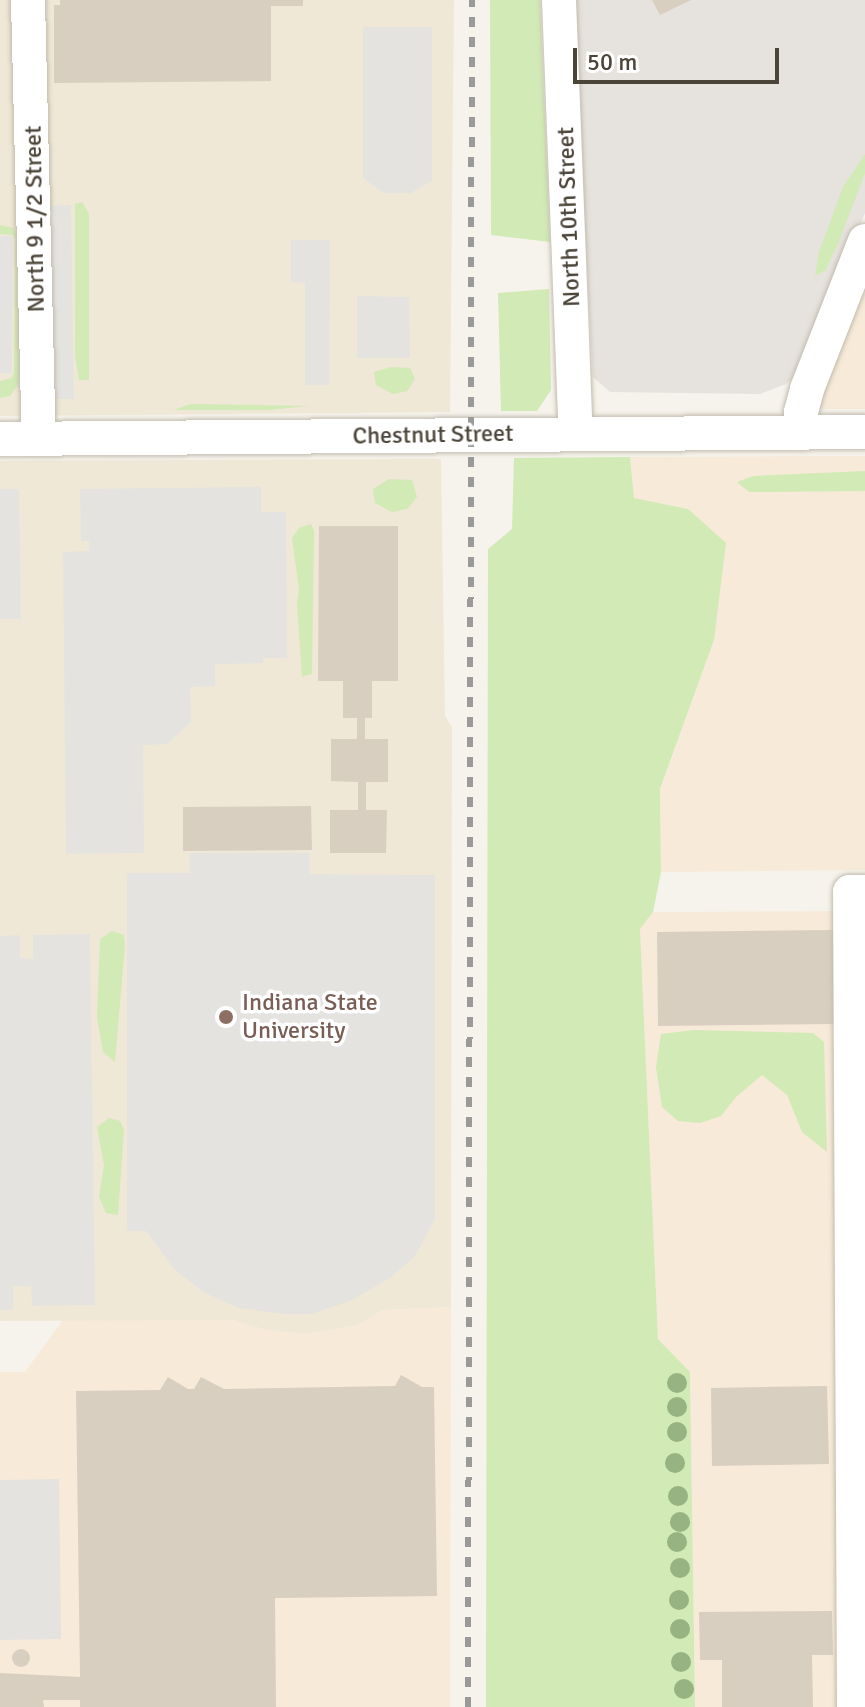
<!DOCTYPE html>
<html>
<head>
<meta charset="utf-8">
<style>
  body { margin:0 }
  #map { position:relative; width:865px; height:1707px; overflow:hidden; background:#f6f3ec; font-family:Signika,sans-serif }
  div>[style] { position:absolute }
  .commercial>* { inset:0; background:#f7ead8 }
  .industrial>* { inset:0; background:#e6e2dd }
  .education>* { inset:0; background:#efe8d6 }
  .green>* { inset:0; background:#d2eab5 }
  .parking>* { inset:0; background:#e5e3e0 }
  .building>* { inset:0; background:#d8cfc1 }
  .round { border-radius:50% }
  .roads { filter:drop-shadow(0 0 2px #c2bbae) drop-shadow(0 0 2px #c2bbae) }
  .minor>* { height:34px; margin:-17px; padding:0 17px; transform-origin:17px; border-radius:17px; background:#fff }
  .rail>* { height:6px; margin-top:-3px; transform-origin:0; background:repeating-linear-gradient(90deg,#9a9a9a 0 10px,transparent 0 20px) }
  .trees>* { width:20px; height:20px; margin:-10px; border-radius:50%; background:#97b381 }
  .dots>* { width:22px; height:22px; translate:-50% -50%; box-sizing:border-box; border:4px solid #fff; border-radius:50% }
  span { translate:-50% -50%; white-space:nowrap; text-align:center; line-height:1.15; -webkit-text-stroke:7px #fff; paint-order:stroke }
  .street-label { font-size:24px; color:#4b4439 }
  .education-label { font-size:24px; color:#785e54 }
  .left { translate:0 -50%; text-align:left }
  .scale { position:absolute; left:573px; top:48px; width:206px; height:36px; box-sizing:border-box; border:4px solid #4b4439; border-top:0; padding-left:10px; font-size:24px; line-height:28px; white-space:nowrap; color:#4b4439; -webkit-text-stroke:6px #fff; paint-order:stroke }
</style>
</head>
<body>
<div id="map">
  <div class="commercial">
    <i style="clip-path:polygon(865px 268px,865px 409px,815px 409px)"></i>
    <i style="clip-path:polygon(865px 456px,865px 870px,661px 872px,660px 790px,714px 640px,688px 509px,634px 498px,630px 457px)"></i>
    <i style="clip-path:polygon(842px 911px,839px 1707px,695px 1707px,690px 1372px,658px 1339px,640px 929px,653px 912px)"></i>
    <i style="clip-path:polygon(451px 1307px,450px 1707px,0 1707px,0 1372px,25px 1372px,63px 1320px,233px 1320px,267px 1330px,305px 1334px,357px 1325px,381px 1310px)"></i>
  </div>
  <div class="industrial">
    <i style="clip-path:polygon(573px 0,865px 0,865px 213px,795px 376px,786px 384px,760px 394px,610px 392px,593px 377px)"></i>
  </div>
  <div class="education">
    <i style="clip-path:polygon(0 0,454px 0,450px 412px,0 416px)"></i>
    <i style="clip-path:polygon(441px 459px,445px 716px,452px 727px,451px 1307px,382px 1310px,357px 1325px,305px 1334px,267px 1330px,233px 1320px,0 1321px,0 461px)"></i>
  </div>
  <div class="green">
    <i style="clip-path:polygon(490px 0,540px 0,550px 242px,491px 235px)"></i>
    <i style="clip-path:polygon(865px 154px,865px 173px,838px 244px,825px 271px,815px 276px,819px 252px,843px 187px)"></i>
    <i style="clip-path:polygon(82px 202px,89px 214px,89px 380px,79px 380px,75px 357px,75px 204px)"></i>
    <i style="clip-path:polygon(0 225px,14px 228px,19px 240px,19px 383px,10px 396px,0 398px,0 381px,12px 378px,14px 371px,15px 239px,13px 235px,0 234px)"></i>
    <i style="clip-path:polygon(549px 289px,551px 390px,537px 411px,501px 411px,498px 293px)"></i>
    <i style="clip-path:polygon(391px 367px,410px 368px,415px 379px,407px 391px,393px 394px,376px 385px,374px 372px)"></i>
    <i style="clip-path:polygon(190px 404px,309px 406px,268px 410px,174px 410px)"></i>
    <i style="clip-path:polygon(630px 457px,634px 498px,688px 509px,726px 543px,714px 640px,660px 789px,661px 872px,653px 912px,640px 929px,658px 1339px,690px 1372px,695px 1707px,486px 1707px,488px 549px,512px 529px,514px 458px)"></i>
    <i style="clip-path:polygon(865px 471px,865px 491px,749px 492px,737px 482px,753px 476px)"></i>
    <i style="clip-path:polygon(389px 479px,412px 480px,417px 497px,407px 509px,392px 512px,375px 503px,373px 489px)"></i>
    <i style="clip-path:polygon(311px 524px,314px 531px,312px 674px,302px 677px,297px 604px,299px 589px,292px 538px,299px 528px)"></i>
    <i style="clip-path:polygon(112px 931px,124px 935px,125px 945px,115px 1062px,103px 1052px,97px 1017px,100px 939px)"></i>
    <i style="clip-path:polygon(694px 1030px,813px 1033px,824px 1042px,827px 1152px,802px 1132px,787px 1095px,762px 1075px,736px 1097px,721px 1116px,700px 1123px,678px 1121px,662px 1107px,656px 1067px,661px 1034px)"></i>
    <i style="clip-path:polygon(109px 1118px,120px 1121px,124px 1129px,118px 1215px,106px 1213px,99px 1197px,104px 1165px,97px 1127px)"></i>
  </div>
  <div class="parking">
    <i style="clip-path:polygon(363px 27px,432px 27px,432px 181px,411px 193px,383px 193px,363px 178px)"></i>
    <i style="clip-path:polygon(71px 205px,74px 399px,49px 399px,47px 206px)"></i>
    <i style="clip-path:polygon(0 236px,12px 236px,12px 373px,0 373px)"></i>
    <i style="clip-path:polygon(291px 240px,330px 240px,329px 385px,305px 385px,305px 283px,291px 282px)"></i>
    <i style="clip-path:polygon(357px 296px,409px 297px,410px 358px,357px 358px)"></i>
    <i style="clip-path:polygon(261px 487px,261px 512px,286px 512px,287px 658px,263px 658px,263px 663px,215px 664px,215px 686px,190px 687px,191px 722px,167px 744px,143px 745px,144px 853px,66px 854px,63px 552px,89px 551px,89px 541px,81px 541px,80px 489px)"></i>
    <i style="clip-path:polygon(0 489px,19px 489px,21px 619px,0 619px)"></i>
    <i style="clip-path:polygon(189px 853px,309px 853px,310px 874px,435px 875px,435px 1219px,415px 1256px,390px 1278px,350px 1301px,311px 1314px,283px 1314px,239px 1308px,203px 1292px,174px 1269px,146px 1231px,127px 1231px,127px 873px,190px 873px)"></i>
    <i style="clip-path:polygon(90px 934px,95px 1305px,32px 1306px,31px 1286px,13px 1286px,13px 1310px,0 1310px,0 936px,20px 935px,20px 958px,33px 959px,33px 935px)"></i>
    <i style="clip-path:polygon(59px 1479px,61px 1639px,0 1640px,0 1480px)"></i>
  </div>
  <div class="building">
    <i style="clip-path:polygon(60px 0,303px 0,303px 6px,271px 6px,271px 81px,54px 83px,54px 5px,60px 5px)"></i>
    <i style="clip-path:polygon(652px 0,691px 0,660px 15px)"></i>
    <i style="clip-path:polygon(319px 526px,398px 526px,398px 681px,372px 681px,372px 718px,365px 718px,365px 739px,388px 739px,388px 782px,366px 782px,366px 810px,387px 810px,386px 853px,330px 853px,330px 810px,358px 810px,358px 782px,331px 781px,331px 739px,357px 739px,357px 718px,343px 718px,343px 681px,318px 681px)"></i>
    <i style="clip-path:polygon(311px 806px,312px 850px,183px 851px,183px 807px)"></i>
    <i style="clip-path:polygon(834px 930px,835px 1024px,658px 1026px,657px 932px)"></i>
    <i style="clip-path:polygon(401px 1375px,422px 1387px,434px 1387px,437px 1596px,275px 1598px,276px 1707px,80px 1707px,80px 1700px,43px 1700px,44px 1707px,0 1707px,0 1673px,80px 1677px,76px 1391px,160px 1390px,168px 1377px,188px 1389px,194px 1389px,201px 1377px,224px 1389px,395px 1386px)"></i>
    <i style="clip-path:polygon(827px 1386px,829px 1464px,712px 1466px,711px 1388px)"></i>
    <i style="clip-path:polygon(832px 1611px,833px 1655px,812px 1655px,813px 1707px,722px 1707px,722px 1660px,700px 1660px,699px 1612px)"></i>
    <i class="round" style="left:12px;top:1649px;width:18px;height:18px"></i>
  </div>
  <div class="roads">
    <div class="minor">
      <i style="left:28px;top:0;width:438px;rotate:88.6deg"></i>
      <i style="left:559px;top:0;width:433px;rotate:87.8deg"></i>
      <i style="left:801px;top:433px;width:21px;rotate:-90deg"></i>
      <i style="left:801px;top:412px;width:24px;rotate:-75deg"></i>
      <i style="left:807px;top:389px;width:159px;rotate:-68.6deg"></i>
      <i style="left:0;top:439px;width:865px;rotate:-0.46deg"></i>
      <i style="left:854px;top:1707px;width:815px;rotate:-90.28deg"></i>
      <i style="left:850px;top:892px;width:15px"></i>
    </div>
  </div>
  <div class="rail">
    <i style="left:468px;top:1707px;width:1707px;rotate:-89.87deg"></i>
  </div>
  <div class="trees">
    <i style="left:677px;top:1383px"></i>
    <i style="left:677px;top:1407px"></i>
    <i style="left:677px;top:1432px"></i>
    <i style="left:675px;top:1463px"></i>
    <i style="left:678px;top:1496px"></i>
    <i style="left:680px;top:1522px"></i>
    <i style="left:677px;top:1542px"></i>
    <i style="left:680px;top:1568px"></i>
    <i style="left:679px;top:1600px"></i>
    <i style="left:680px;top:1629px"></i>
    <i style="left:681px;top:1662px"></i>
    <i style="left:684px;top:1689px"></i>
  </div>
  <div class="dots">
    <i style="left:226px;top:1017px;background:#8d6e63"></i>
  </div>
  <div class="street-label">
    <span style="left:569px;top:217px;rotate:-92deg">North 10th Street</span>
    <span style="left:35px;top:219px;rotate:-91deg">North 9 1/2 Street</span>
    <span style="left:433px;top:435px;rotate:-1deg">Chestnut Street</span>
  </div>
  <div class="education-label">
    <span class="left" style="left:242px;top:1017px">Indiana State<br>University</span>
  </div>
  <div class="scale">50 m</div>
</div>
</body>
</html>
